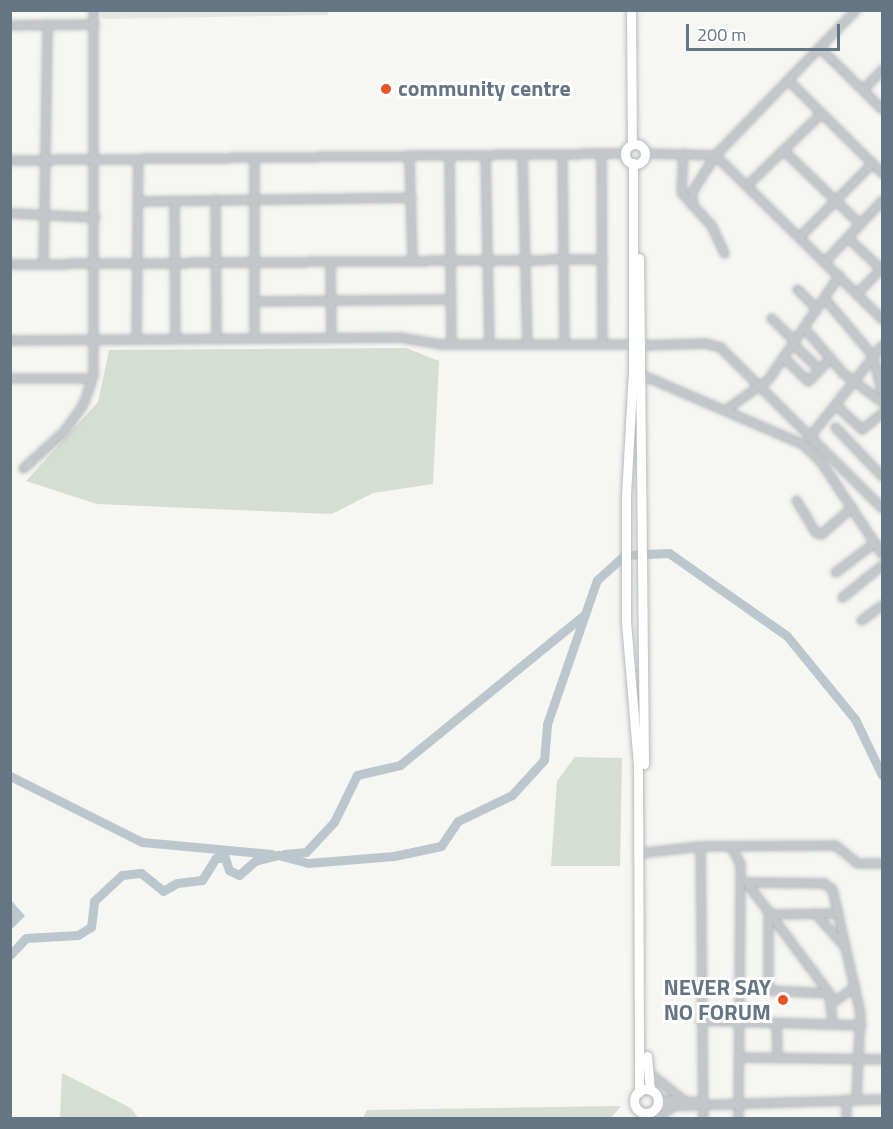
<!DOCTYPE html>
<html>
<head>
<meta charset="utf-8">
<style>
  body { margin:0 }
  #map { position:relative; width:893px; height:1129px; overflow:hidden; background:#f6f6f2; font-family:"Titillium Web",sans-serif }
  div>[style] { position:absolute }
  .built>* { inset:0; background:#e6e7e5 }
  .green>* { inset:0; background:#d6ddd3 }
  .water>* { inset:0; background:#bcc7cd }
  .river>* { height:9px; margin:-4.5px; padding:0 4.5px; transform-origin:4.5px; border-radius:4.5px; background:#bcc7cd }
  .roads { filter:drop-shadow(0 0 2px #b6babe) drop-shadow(0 0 2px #b6babe) }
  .minor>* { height:7px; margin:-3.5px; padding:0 3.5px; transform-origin:3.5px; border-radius:3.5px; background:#c3c7ca }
  .major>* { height:9px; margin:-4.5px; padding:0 4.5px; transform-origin:4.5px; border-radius:4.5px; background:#fff }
  .major>.ring { margin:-4.5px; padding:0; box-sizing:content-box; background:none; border:9px solid #fff; border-radius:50% }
  .dots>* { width:16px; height:16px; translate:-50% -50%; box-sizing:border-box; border:3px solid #fff; border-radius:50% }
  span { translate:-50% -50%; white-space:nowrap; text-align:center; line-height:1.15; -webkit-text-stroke:6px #fff; paint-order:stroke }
  .poi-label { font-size:22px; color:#647584; font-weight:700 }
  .left { translate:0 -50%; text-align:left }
  .right { translate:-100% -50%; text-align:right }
  .frame { position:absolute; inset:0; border:12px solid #647584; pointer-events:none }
  .scale { position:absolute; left:686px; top:24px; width:154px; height:27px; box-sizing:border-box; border:3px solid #647584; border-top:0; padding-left:8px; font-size:18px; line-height:21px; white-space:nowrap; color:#647584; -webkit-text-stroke:4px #fff; paint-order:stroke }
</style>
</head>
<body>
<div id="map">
  <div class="built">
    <i style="clip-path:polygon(101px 11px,328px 10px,328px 15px,102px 19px)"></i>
  </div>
  <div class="green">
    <i style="clip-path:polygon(406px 348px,439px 361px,433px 484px,373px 493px,332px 514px,97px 504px,26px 481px,98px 402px,109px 350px)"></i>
    <i style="clip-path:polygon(575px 757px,622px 758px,620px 866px,551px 866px,557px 781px)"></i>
    <i style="clip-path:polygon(62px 1073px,131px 1108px,138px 1118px,60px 1118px)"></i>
    <i style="clip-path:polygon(621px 1106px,611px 1118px,363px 1118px,367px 1110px)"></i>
  </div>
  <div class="water">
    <i style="clip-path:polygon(10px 899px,25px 916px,11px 930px,10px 930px)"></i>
  </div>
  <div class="river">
    <i style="left:10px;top:776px;width:148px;rotate:26.6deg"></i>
    <i style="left:142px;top:842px;width:130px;rotate:5.3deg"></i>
    <i style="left:284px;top:854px;width:22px;rotate:-5deg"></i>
    <i style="left:306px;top:852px;width:41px;rotate:-47deg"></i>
    <i style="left:334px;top:822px;width:52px;rotate:-63.9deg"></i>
    <i style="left:357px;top:775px;width:44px;rotate:-13.1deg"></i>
    <i style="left:400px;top:765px;width:237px;rotate:-39.2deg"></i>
    <i style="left:10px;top:955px;width:23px;rotate:-47deg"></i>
    <i style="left:26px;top:938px;width:52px;rotate:-3.3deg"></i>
    <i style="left:78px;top:935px;width:15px;rotate:-32deg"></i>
    <i style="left:91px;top:927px;width:26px;rotate:-83deg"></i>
    <i style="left:94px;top:901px;width:38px;rotate:-43deg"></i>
    <i style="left:122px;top:875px;width:19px;rotate:-6deg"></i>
    <i style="left:141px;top:873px;width:28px;rotate:39deg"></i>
    <i style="left:163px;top:891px;width:16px;rotate:-30deg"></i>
    <i style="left:177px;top:883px;width:25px;rotate:-7deg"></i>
    <i style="left:202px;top:880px;width:26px;rotate:-58deg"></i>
    <i style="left:216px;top:858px;width:9px"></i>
    <i style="left:225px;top:858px;width:13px;rotate:72deg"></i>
    <i style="left:229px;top:870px;width:11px;rotate:27deg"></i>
    <i style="left:239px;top:875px;width:21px;rotate:-41deg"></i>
    <i style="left:255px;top:861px;width:24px;rotate:-15deg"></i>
    <i style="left:278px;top:855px;width:31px;rotate:15deg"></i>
    <i style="left:308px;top:863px;width:86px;rotate:-4.7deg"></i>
    <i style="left:394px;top:856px;width:48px;rotate:-12deg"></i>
    <i style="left:441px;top:846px;width:30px;rotate:-56deg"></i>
    <i style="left:458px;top:821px;width:60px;rotate:-25.7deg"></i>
    <i style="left:512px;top:795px;width:47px;rotate:-47.6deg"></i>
    <i style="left:544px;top:760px;width:36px;rotate:-85deg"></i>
    <i style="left:547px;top:724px;width:152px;rotate:-70.9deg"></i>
    <i style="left:597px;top:580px;width:38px;rotate:-42deg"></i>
    <i style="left:625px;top:555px;width:44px;rotate:-2.6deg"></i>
    <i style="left:669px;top:553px;width:144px;rotate:35.1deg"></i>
    <i style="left:787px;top:636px;width:107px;rotate:50.7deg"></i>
    <i style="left:855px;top:719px;width:62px;rotate:64.3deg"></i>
  </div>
  <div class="roads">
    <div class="minor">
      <i style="left:10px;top:25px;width:84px;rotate:-0.7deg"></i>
      <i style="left:819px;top:47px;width:88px;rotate:44.5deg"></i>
      <i style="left:788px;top:80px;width:118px;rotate:44.7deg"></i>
      <i style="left:863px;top:89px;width:28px;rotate:-46deg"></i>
      <i style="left:783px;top:150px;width:107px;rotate:43.9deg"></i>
      <i style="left:645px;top:153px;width:70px;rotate:1.6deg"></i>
      <i style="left:715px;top:155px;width:234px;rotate:44.5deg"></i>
      <i style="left:683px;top:153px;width:39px;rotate:93deg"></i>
      <i style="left:681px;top:192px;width:45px;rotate:47.7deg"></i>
      <i style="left:711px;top:225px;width:31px;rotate:65deg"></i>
      <i style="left:562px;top:154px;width:190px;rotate:89.4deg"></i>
      <i style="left:601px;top:154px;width:190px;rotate:89.7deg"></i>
      <i style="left:485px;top:155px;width:189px;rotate:88.8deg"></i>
      <i style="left:522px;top:155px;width:189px;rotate:88.5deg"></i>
      <i style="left:449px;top:156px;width:188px;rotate:89.4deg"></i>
      <i style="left:409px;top:157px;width:104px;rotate:88.3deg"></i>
      <i style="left:254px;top:159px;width:179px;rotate:90deg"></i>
      <i style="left:10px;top:160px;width:615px;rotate:-0.65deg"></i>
      <i style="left:747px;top:185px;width:103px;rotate:-44.2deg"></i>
      <i style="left:215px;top:199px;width:139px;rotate:89.6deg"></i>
      <i style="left:138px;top:201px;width:273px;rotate:-0.8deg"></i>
      <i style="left:174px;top:201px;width:137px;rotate:89.6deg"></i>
      <i style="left:692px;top:205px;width:14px;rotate:-90deg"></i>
      <i style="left:692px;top:191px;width:43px;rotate:-57.4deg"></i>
      <i style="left:715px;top:155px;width:202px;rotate:-46deg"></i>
      <i style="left:10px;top:213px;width:85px;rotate:2.7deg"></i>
      <i style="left:800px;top:236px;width:103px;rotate:-45.4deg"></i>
      <i style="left:872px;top:163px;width:14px;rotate:45deg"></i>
      <i style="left:847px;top:237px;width:47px;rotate:43.3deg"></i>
      <i style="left:825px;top:261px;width:83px;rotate:-46.9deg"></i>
      <i style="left:330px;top:262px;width:75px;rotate:89.2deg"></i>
      <i style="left:43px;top:263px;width:239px;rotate:-89deg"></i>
      <i style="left:10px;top:264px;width:592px;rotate:-0.48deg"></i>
      <i style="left:797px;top:289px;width:28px;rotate:45deg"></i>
      <i style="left:857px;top:293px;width:36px;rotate:-46deg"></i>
      <i style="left:824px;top:298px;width:76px;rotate:49.8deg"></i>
      <i style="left:873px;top:356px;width:40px;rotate:77deg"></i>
      <i style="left:254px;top:301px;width:194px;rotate:-0.6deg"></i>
      <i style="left:771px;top:318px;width:33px;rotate:44deg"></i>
      <i style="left:804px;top:328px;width:60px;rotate:49.1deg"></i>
      <i style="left:843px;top:373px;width:49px;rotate:36.6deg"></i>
      <i style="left:136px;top:338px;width:177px;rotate:-89.4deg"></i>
      <i style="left:10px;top:340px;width:389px;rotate:-0.4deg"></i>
      <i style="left:399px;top:337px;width:43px;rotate:9.5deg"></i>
      <i style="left:441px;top:344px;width:192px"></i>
      <i style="left:793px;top:344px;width:36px;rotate:44deg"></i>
      <i style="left:640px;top:345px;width:65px;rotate:-1.8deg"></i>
      <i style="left:705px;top:343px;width:16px;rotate:15deg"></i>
      <i style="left:720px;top:347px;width:228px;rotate:44.8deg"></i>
      <i style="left:784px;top:358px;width:33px;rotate:44deg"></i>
      <i style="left:808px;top:381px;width:32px;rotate:-46deg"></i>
      <i style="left:638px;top:373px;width:180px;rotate:23.3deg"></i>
      <i style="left:803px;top:444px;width:25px;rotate:45deg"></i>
      <i style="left:821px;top:462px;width:110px;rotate:56.5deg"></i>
      <i style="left:10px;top:378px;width:82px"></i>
      <i style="left:837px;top:406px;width:34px;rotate:43deg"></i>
      <i style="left:862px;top:429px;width:26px;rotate:-39deg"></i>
      <i style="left:726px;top:409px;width:52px;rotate:-35.5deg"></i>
      <i style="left:768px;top:379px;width:126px;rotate:-55.7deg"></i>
      <i style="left:835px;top:427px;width:68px;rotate:46.2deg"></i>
      <i style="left:809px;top:437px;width:117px;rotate:-51.6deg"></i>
      <i style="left:23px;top:468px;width:55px;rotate:-42.1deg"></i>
      <i style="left:64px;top:431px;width:33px;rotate:-55deg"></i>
      <i style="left:83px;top:404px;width:31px;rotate:-71deg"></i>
      <i style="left:93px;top:375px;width:365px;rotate:-90deg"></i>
      <i style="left:796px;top:500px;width:37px;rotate:59deg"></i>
      <i style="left:815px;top:532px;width:6px;rotate:18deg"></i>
      <i style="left:821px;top:534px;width:41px;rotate:-41.1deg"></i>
      <i style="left:835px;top:572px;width:50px;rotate:-36.9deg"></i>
      <i style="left:842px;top:597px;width:51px;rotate:-38.7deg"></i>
      <i style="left:861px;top:620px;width:26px;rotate:-36deg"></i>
      <i style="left:700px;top:846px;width:272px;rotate:89.4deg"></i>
      <i style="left:731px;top:847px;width:18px;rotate:61deg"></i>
      <i style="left:740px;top:863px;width:19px;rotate:90deg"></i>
      <i style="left:740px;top:882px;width:236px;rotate:90.5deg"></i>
      <i style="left:646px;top:852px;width:54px;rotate:-6.3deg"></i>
      <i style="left:700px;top:846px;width:135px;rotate:-0.4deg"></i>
      <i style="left:835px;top:845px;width:28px;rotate:39deg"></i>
      <i style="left:857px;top:863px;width:25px"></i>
      <i style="left:746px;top:882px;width:139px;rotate:53.2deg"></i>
      <i style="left:829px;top:993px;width:30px;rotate:84deg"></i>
      <i style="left:747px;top:882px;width:77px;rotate:0.7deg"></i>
      <i style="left:824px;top:883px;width:10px;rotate:37deg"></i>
      <i style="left:832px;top:889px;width:127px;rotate:77.3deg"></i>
      <i style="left:860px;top:1013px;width:86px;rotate:92.7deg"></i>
      <i style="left:768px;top:910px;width:80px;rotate:90deg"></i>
      <i style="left:768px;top:990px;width:61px;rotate:2.8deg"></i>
      <i style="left:815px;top:913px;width:44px;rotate:48.7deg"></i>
      <i style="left:772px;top:914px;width:66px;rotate:-0.9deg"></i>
      <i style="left:831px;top:1003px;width:29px;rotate:-35deg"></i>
      <i style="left:700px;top:1020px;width:161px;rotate:1.8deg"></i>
      <i style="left:776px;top:1023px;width:35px;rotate:88deg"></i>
      <i style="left:739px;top:1057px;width:143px;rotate:0.8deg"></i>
      <i style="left:648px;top:1072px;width:42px;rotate:38.2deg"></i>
      <i style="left:658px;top:1099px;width:44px;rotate:3.9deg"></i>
      <i style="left:846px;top:1099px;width:19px;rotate:90deg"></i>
      <i style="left:657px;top:1106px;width:225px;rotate:-1.8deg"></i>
      <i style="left:658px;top:1118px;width:17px;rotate:-40deg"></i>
    </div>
    <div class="major">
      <i style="left:631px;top:10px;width:134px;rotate:89.6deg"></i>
      <i class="ring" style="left:625px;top:144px;width:11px;height:11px"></i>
      <i style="left:633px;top:163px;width:208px;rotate:90deg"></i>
      <i style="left:633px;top:371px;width:126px;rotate:93.2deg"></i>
      <i style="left:626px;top:497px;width:125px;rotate:90deg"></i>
      <i style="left:626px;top:622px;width:144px;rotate:85.2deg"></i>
      <i style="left:638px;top:765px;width:327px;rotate:89.8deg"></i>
      <i style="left:639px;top:258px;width:506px;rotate:89.43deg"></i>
      <i style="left:647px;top:1056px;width:34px;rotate:85deg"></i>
      <i class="ring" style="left:634px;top:1089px;width:15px;height:15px"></i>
    </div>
  </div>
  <div class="dots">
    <i style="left:386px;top:89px;background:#e65421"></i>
    <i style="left:783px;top:1000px;background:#e65421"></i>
  </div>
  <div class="poi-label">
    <span class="left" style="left:398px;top:89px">community centre</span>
    <span class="right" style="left:771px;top:1000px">NEVER SAY<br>NO FORUM</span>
  </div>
  <div class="frame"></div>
  <div class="scale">200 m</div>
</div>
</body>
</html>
